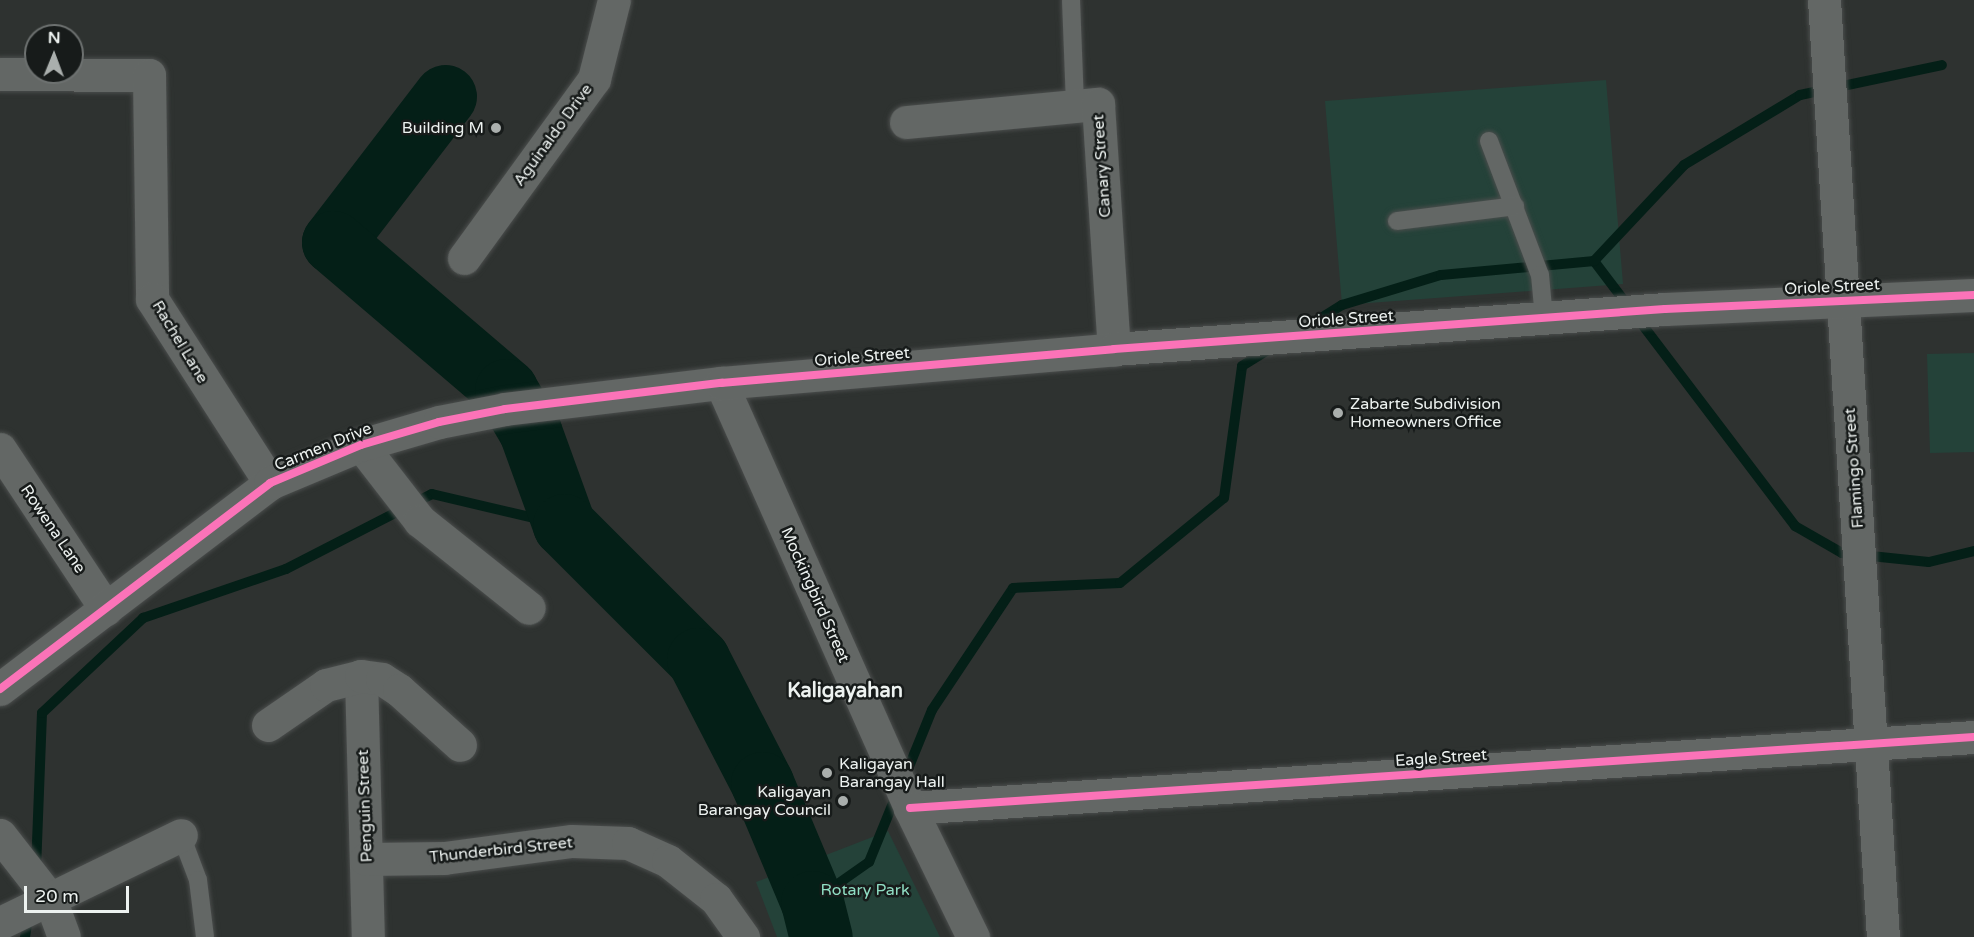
<!DOCTYPE html>
<html>
<head>
<meta charset="utf-8">
<style>
  body { margin:0 }
  #map { position:relative; width:1974px; height:937px; overflow:hidden; background:#2e3230; font-family:"Varela Round",sans-serif }
  div>[style] { position:absolute }
  .green>* { inset:0; background:#244239 }
  .stream>* { height:10px; margin:-5px; padding:0 5px; transform-origin:5px; border-radius:5px; background:#041f17 }
  .river>* { height:63px; margin:-31.5px; padding:0 31.5px; transform-origin:31.5px; border-radius:31.5px; background:#041f17 }
  .roads { filter:drop-shadow(0 0 2px #4a4d4c) drop-shadow(0 0 2px #4a4d4c) }
  .service>* { height:18px; margin:-9px; padding:0 9px; transform-origin:9px; border-radius:9px; background:#636765 }
  .minor>* { height:33px; margin:-16.5px; padding:0 16.5px; transform-origin:16.5px; border-radius:16.5px; background:#636765 }
  .tertiary>* { height:33px; margin:-16.5px; padding:0 16.5px; transform-origin:16.5px; border-radius:16.5px; background:#636765 }
  .cycleway>* { height:8px; margin:-4px; padding:0 4px; transform-origin:4px; border-radius:4px; background:#fb73b8 }
  .dots>* { width:16px; height:16px; translate:-50% -50%; box-sizing:border-box; border:3px solid #171b1a; border-radius:50% }
  span { translate:-50% -50%; white-space:nowrap; text-align:center; line-height:1.15; -webkit-text-stroke:5px #171b1a; paint-order:stroke }
  .poi-label { font-size:16px; color:#edf2f0 }
  .right { translate:-100% -50%; text-align:right }
  .left { translate:0 -50%; text-align:left }
  .street-label { font-size:16px; color:#edf2f0 }
  .park-label { font-size:16px; color:#90dec4 }
  .quarter-label { font-size:20px; color:#edf2f0; font-weight:700 }
  .north { position:absolute; left:24px; top:24px; width:60px; height:60px; box-sizing:border-box; background:#171b1a; border:2px solid #6d7170; border-radius:50%; rotate:1deg; font-size:16px; font-weight:700; line-height:24px; text-align:center; color:#edf2f0 }
  .north::after { content:''; display:block; margin:auto; width:21px; height:27px; background:#aaafad; clip-path:polygon(50% 0,100% 100%,50% 72%,0 100%) }
  .scale { position:absolute; left:24px; top:886px; width:105px; height:27px; box-sizing:border-box; border:3px solid #edf2f0; border-top:0; padding-left:8px; font-size:18px; line-height:21px; white-space:nowrap; color:#edf2f0; -webkit-text-stroke:4px #171b1a; paint-order:stroke }
</style>
</head>
<body>
<div id="map">
  <div class="green">
    <i style="clip-path:polygon(1606px 80px,1623px 284px,1342px 305px,1325px 101px)"></i>
    <i style="clip-path:polygon(1974px 353px,1974px 452px,1930px 453px,1927px 354px)"></i>
    <i style="clip-path:polygon(888px 831px,940px 937px,777px 937px,756px 882px)"></i>
  </div>
  <div class="stream">
    <i style="left:1594px;top:261px;width:333px;rotate:52.8deg"></i>
    <i style="left:1795px;top:526px;width:54px;rotate:29.9deg"></i>
    <i style="left:1842px;top:553px;width:87px;rotate:5.9deg"></i>
    <i style="left:1929px;top:562px;width:46px;rotate:-13.7deg"></i>
    <i style="left:1310px;top:325px;width:38px;rotate:-32deg"></i>
    <i style="left:1342px;top:305px;width:103px;rotate:-16.9deg"></i>
    <i style="left:1441px;top:275px;width:154px;rotate:-5.2deg"></i>
    <i style="left:1594px;top:261px;width:132px;rotate:-46.8deg"></i>
    <i style="left:1684px;top:165px;width:135px;rotate:-31.1deg"></i>
    <i style="left:1800px;top:95px;width:145px;rotate:-11.9deg"></i>
    <i style="left:904px;top:779px;width:74px;rotate:-67.9deg"></i>
    <i style="left:932px;top:710px;width:146px;rotate:-56.4deg"></i>
    <i style="left:1013px;top:588px;width:107px;rotate:-2.7deg"></i>
    <i style="left:1120px;top:583px;width:134px;rotate:-39.3deg"></i>
    <i style="left:1224px;top:498px;width:133px;rotate:-82.2deg"></i>
    <i style="left:1242px;top:366px;width:34px;rotate:-32deg"></i>
    <i style="left:36px;top:869px;width:156px;rotate:-87.8deg"></i>
    <i style="left:42px;top:713px;width:139px;rotate:-43.2deg"></i>
    <i style="left:143px;top:618px;width:151px;rotate:-18.9deg"></i>
    <i style="left:286px;top:569px;width:164px;rotate:-27.2deg"></i>
    <i style="left:432px;top:494px;width:136px;rotate:13.2deg"></i>
    <i style="left:812px;top:902px;width:70px;rotate:-35.1deg"></i>
    <i style="left:869px;top:862px;width:71px;rotate:-67.8deg"></i>
    <i style="left:25px;top:937px;width:20px;rotate:-81deg"></i>
  </div>
  <div class="river">
    <i style="left:445px;top:96px;width:184px;rotate:127.5deg"></i>
    <i style="left:333px;top:242px;width:228px;rotate:40.5deg"></i>
    <i style="left:506px;top:390px;width:48px;rotate:59.7deg"></i>
    <i style="left:530px;top:431px;width:100px;rotate:70.1deg"></i>
    <i style="left:564px;top:525px;width:190px;rotate:45deg"></i>
    <i style="left:698px;top:659px;width:140px;rotate:62.7deg"></i>
    <i style="left:762px;top:783px;width:129px;rotate:67.2deg"></i>
    <i style="left:812px;top:902px;width:36px;rotate:76deg"></i>
  </div>
  <div class="roads">
    <div class="service">
      <i style="left:1071px;top:0;width:104px;rotate:87.8deg"></i>
      <i style="left:1489px;top:141px;width:143px;rotate:69.2deg"></i>
      <i style="left:1540px;top:275px;width:43px;rotate:84.7deg"></i>
      <i style="left:1397px;top:221px;width:119px;rotate:-7.2deg"></i>
      <i style="left:181px;top:835px;width:48px;rotate:69.3deg"></i>
      <i style="left:198px;top:880px;width:57px;rotate:83deg"></i>
    </div>
    <div class="minor">
      <i style="left:1824px;top:0;width:939px;rotate:86.4deg"></i>
      <i style="left:0;top:74px;width:149px;rotate:0.4deg"></i>
      <i style="left:149px;top:75px;width:224px;rotate:89.2deg"></i>
      <i style="left:152px;top:299px;width:219px;rotate:57.3deg"></i>
      <i style="left:906px;top:122px;width:193px;rotate:-5.4deg"></i>
      <i style="left:1098px;top:104px;width:246px;rotate:86.3deg"></i>
      <i style="left:464px;top:258px;width:221px;rotate:-54deg"></i>
      <i style="left:594px;top:79px;width:81px;rotate:-75.8deg"></i>
      <i style="left:361px;top:445px;width:96px;rotate:52.2deg"></i>
      <i style="left:420px;top:521px;width:139px;rotate:38.6deg"></i>
      <i style="left:0;top:449px;width:192px;rotate:56.5deg"></i>
      <i style="left:361px;top:676px;width:261px;rotate:88.5deg"></i>
      <i style="left:268px;top:725px;width:70px;rotate:-34.6deg"></i>
      <i style="left:326px;top:685px;width:36px;rotate:-14deg"></i>
      <i style="left:361px;top:676px;width:21px;rotate:8deg"></i>
      <i style="left:382px;top:679px;width:20px;rotate:33deg"></i>
      <i style="left:399px;top:690px;width:82px;rotate:42deg"></i>
      <i style="left:910px;top:808px;width:1066px;rotate:-3.82deg"></i>
      <i style="left:0;top:835px;width:81px;rotate:52deg"></i>
      <i style="left:50px;top:899px;width:40px;rotate:69.8deg"></i>
      <i style="left:366px;top:859px;width:78px;rotate:-0.7deg"></i>
      <i style="left:444px;top:858px;width:129px;rotate:-7.6deg"></i>
      <i style="left:572px;top:841px;width:56px;rotate:2deg"></i>
      <i style="left:628px;top:843px;width:44px;rotate:24.2deg"></i>
      <i style="left:668px;top:861px;width:61px;rotate:38.4deg"></i>
      <i style="left:716px;top:899px;width:47px;rotate:54.6deg"></i>
      <i style="left:0;top:923px;width:201px;rotate:-25.9deg"></i>
    </div>
    <div class="tertiary">
      <i style="left:721px;top:383px;width:465px;rotate:66deg"></i>
      <i style="left:910px;top:808px;width:144px;rotate:64deg"></i>
      <i style="left:0;top:689px;width:340px;rotate:-37.3deg"></i>
      <i style="left:270px;top:483px;width:99px;rotate:-22.7deg"></i>
      <i style="left:361px;top:445px;width:81px;rotate:-16.4deg"></i>
      <i style="left:439px;top:422px;width:67px;rotate:-11.1deg"></i>
      <i style="left:505px;top:409px;width:218px;rotate:-6.9deg"></i>
      <i style="left:721px;top:383px;width:394px;rotate:-4.9deg"></i>
      <i style="left:1114px;top:349px;width:552px;rotate:-4.15deg"></i>
      <i style="left:1665px;top:309px;width:309px;rotate:-2.6deg"></i>
    </div>
  </div>
  <div class="cycleway">
    <i style="left:0;top:689px;width:340px;rotate:-37.3deg"></i>
    <i style="left:270px;top:483px;width:99px;rotate:-22.7deg"></i>
    <i style="left:361px;top:445px;width:81px;rotate:-16.4deg"></i>
    <i style="left:439px;top:422px;width:67px;rotate:-11.1deg"></i>
    <i style="left:505px;top:409px;width:218px;rotate:-6.9deg"></i>
    <i style="left:721px;top:383px;width:394px;rotate:-4.9deg"></i>
    <i style="left:1114px;top:349px;width:552px;rotate:-4.15deg"></i>
    <i style="left:1665px;top:309px;width:309px;rotate:-2.6deg"></i>
    <i style="left:910px;top:808px;width:1066px;rotate:-3.82deg"></i>
  </div>
  <div class="dots">
    <i style="left:496px;top:128px;background:#aaafad"></i>
    <i style="left:1338px;top:413px;background:#aaafad"></i>
    <i style="left:827px;top:773px;background:#aaafad"></i>
    <i style="left:843px;top:801px;background:#aaafad"></i>
  </div>
  <div class="poi-label">
    <span class="right" style="left:484px;top:128px">Building M</span>
    <span class="left" style="left:1350px;top:413px">Zabarte Subdivision<br>Homeowners Office</span>
    <span class="left" style="left:839px;top:773px">Kaligayan<br>Barangay Hall</span>
    <span class="right" style="left:831px;top:801px">Kaligayan<br>Barangay Council</span>
  </div>
  <div class="street-label">
    <span style="left:553px;top:135px;rotate:-54deg">Aguinaldo Drive</span>
    <span style="left:1102px;top:166px;rotate:-94deg">Canary Street</span>
    <span style="left:1832px;top:287px;rotate:-3deg">Oriole Street</span>
    <span style="left:1346px;top:319px;rotate:-4deg">Oriole Street</span>
    <span style="left:180px;top:342px;rotate:59deg">Rachel Lane</span>
    <span style="left:862px;top:357px;rotate:-5deg">Oriole Street</span>
    <span style="left:323px;top:447px;rotate:-22deg">Carmen Drive</span>
    <span style="left:1854px;top:468px;rotate:-94deg">Flamingo Street</span>
    <span style="left:53px;top:529px;rotate:56deg">Rowena Lane</span>
    <span style="left:815px;top:595px;rotate:66deg">Mockingbird Street</span>
    <span style="left:1441px;top:758px;rotate:-4deg">Eagle Street</span>
    <span style="left:365px;top:806px;rotate:-92deg">Penguin Street</span>
    <span style="left:501px;top:850px;rotate:-6deg">Thunderbird Street</span>
  </div>
  <div class="park-label">
    <span style="left:865px;top:890px">Rotary Park</span>
  </div>
  <div class="quarter-label">
    <span style="left:845px;top:691px">Kaligayahan</span>
  </div>
  <div class="north">N</div>
  <div class="scale">20 m</div>
</div>
</body>
</html>
